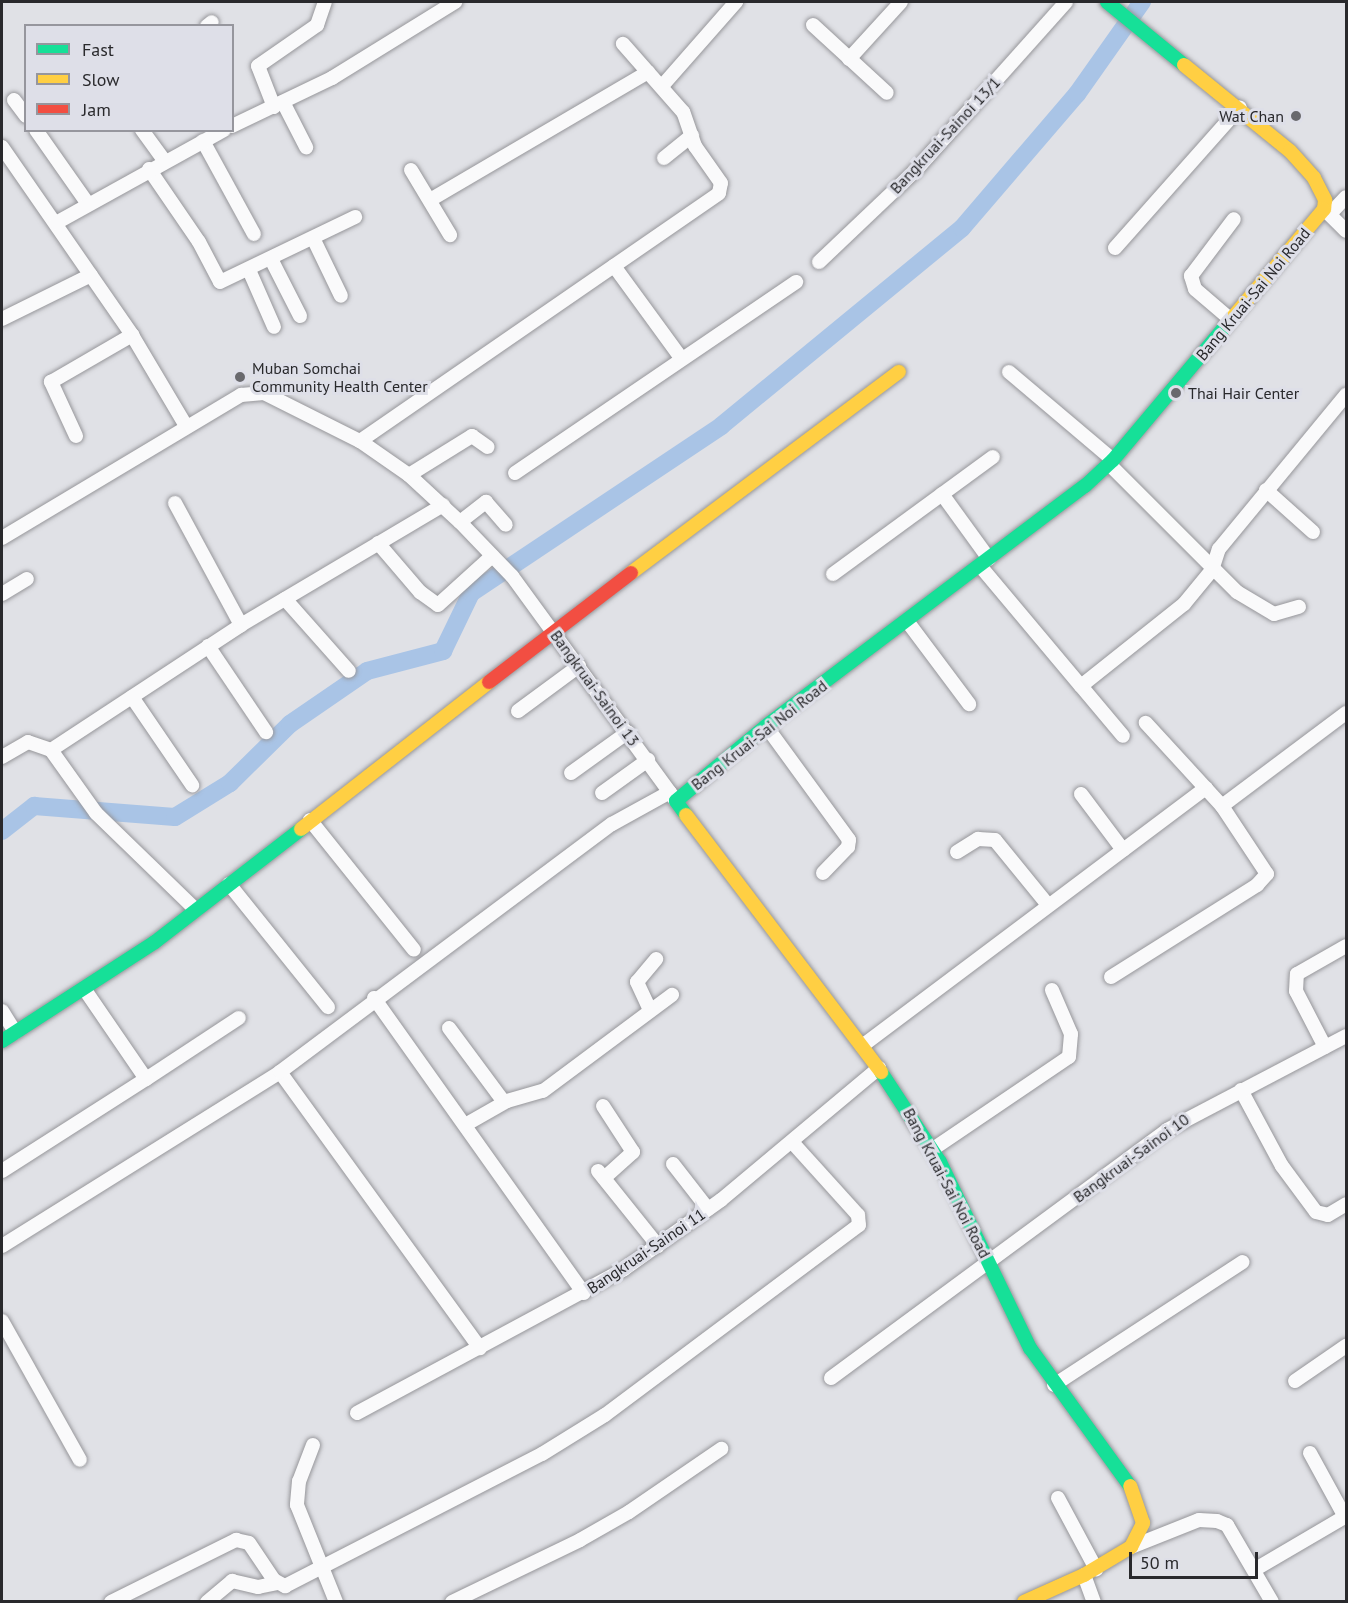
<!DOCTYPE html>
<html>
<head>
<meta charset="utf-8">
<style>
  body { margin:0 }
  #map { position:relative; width:1348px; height:1603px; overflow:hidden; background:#e0e1e6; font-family:"PT Sans",sans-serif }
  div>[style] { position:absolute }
  .canal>* { height:18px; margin:-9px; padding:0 9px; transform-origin:9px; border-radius:9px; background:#a9c4e6 }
  .roads { filter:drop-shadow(0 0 2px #96969a) drop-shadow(0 0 2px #96969a) }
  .street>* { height:14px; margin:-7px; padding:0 7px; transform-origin:7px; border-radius:7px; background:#fafafb }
  .fast>* { height:14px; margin:-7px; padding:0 7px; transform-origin:7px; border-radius:7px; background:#16e098 }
  .slow>* { height:14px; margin:-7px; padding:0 7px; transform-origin:7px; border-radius:7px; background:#ffcf43 }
  .jam>* { height:14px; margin:-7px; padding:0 7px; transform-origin:7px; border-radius:7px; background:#f24e42 }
  .dots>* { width:16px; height:16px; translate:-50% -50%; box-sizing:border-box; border:3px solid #dedfe8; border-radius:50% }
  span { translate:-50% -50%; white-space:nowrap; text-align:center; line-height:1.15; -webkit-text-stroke:6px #dedfe8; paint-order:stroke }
  .poi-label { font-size:16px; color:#29292c }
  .right { translate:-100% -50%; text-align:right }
  .left { translate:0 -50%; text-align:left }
  .street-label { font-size:16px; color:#29292c }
  .frame { position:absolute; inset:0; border:3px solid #29292c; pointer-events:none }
  .legend { position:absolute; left:24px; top:24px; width:210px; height:108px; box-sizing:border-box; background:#dedfe8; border:2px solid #96969d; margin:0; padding:8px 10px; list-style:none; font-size:18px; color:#29292c }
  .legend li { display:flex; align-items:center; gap:12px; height:30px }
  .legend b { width:30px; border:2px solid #96969d }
  .scale { position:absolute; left:1129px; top:1552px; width:129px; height:27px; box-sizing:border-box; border:3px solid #29292c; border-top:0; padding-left:8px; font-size:18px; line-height:21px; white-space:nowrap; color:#29292c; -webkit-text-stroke:4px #dedfe8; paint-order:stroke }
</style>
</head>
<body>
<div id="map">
  <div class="canal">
    <i style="left:2px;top:831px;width:41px;rotate:-38deg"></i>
    <i style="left:34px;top:806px;width:141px;rotate:4.5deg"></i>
    <i style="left:175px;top:817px;width:65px;rotate:-31.7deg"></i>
    <i style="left:230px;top:783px;width:84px;rotate:-44.5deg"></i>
    <i style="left:290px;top:724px;width:93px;rotate:-34.5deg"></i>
    <i style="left:367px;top:671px;width:79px;rotate:-14.7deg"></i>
    <i style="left:443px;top:651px;width:64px;rotate:-64.2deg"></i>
    <i style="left:471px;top:593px;width:301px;rotate:-33.7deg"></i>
    <i style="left:721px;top:426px;width:312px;rotate:-39.4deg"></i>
    <i style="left:962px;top:228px;width:177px;rotate:-49.4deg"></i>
    <i style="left:1077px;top:94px;width:113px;rotate:-54.8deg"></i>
  </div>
  <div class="roads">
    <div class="street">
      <i style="left:813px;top:25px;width:100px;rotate:42.6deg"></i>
      <i style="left:207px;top:26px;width:6px;rotate:-39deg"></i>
      <i style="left:849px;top:59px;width:77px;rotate:-47.6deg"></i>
      <i style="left:663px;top:85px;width:111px;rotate:-48.7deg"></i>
      <i style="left:14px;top:100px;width:20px;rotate:53deg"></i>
      <i style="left:283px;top:102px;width:51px;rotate:62.9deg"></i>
      <i style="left:274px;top:107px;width:44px;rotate:-111.3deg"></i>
      <i style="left:258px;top:66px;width:72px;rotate:-34.8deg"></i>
      <i style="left:317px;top:25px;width:24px;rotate:-71deg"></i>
      <i style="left:232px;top:126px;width:111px;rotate:-25.6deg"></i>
      <i style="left:332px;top:78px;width:145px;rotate:-31.7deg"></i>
      <i style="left:36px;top:130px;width:90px;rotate:54.9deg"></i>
      <i style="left:142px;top:130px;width:37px;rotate:54deg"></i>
      <i style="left:203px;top:141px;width:106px;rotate:61.3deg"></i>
      <i style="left:2px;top:147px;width:229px;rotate:55.3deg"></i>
      <i style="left:132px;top:335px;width:106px;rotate:59.3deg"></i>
      <i style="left:664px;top:158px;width:36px;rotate:-39deg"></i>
      <i style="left:149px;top:169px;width:88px;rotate:55.6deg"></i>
      <i style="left:199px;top:242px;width:45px;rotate:62.3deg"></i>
      <i style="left:220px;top:282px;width:150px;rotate:-25.7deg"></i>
      <i style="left:411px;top:170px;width:76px;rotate:59deg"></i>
      <i style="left:430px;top:200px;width:253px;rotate:-30.4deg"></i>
      <i style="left:1324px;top:209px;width:31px;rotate:45deg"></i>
      <i style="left:1330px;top:214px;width:23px;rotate:-47deg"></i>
      <i style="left:56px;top:223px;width:192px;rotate:-29deg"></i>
      <i style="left:313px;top:238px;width:64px;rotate:64.2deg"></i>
      <i style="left:1115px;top:248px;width:188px;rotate:-48.4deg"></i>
      <i style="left:271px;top:259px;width:64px;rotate:63deg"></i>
      <i style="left:819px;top:262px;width:131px;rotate:-43.5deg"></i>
      <i style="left:914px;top:172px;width:228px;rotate:-48.2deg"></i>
      <i style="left:614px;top:266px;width:114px;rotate:53.9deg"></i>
      <i style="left:249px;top:270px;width:62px;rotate:66.3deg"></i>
      <i style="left:2px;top:319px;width:99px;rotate:-26.3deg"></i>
      <i style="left:1230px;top:319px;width:46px;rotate:-139.4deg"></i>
      <i style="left:1195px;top:289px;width:14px;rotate:-107deg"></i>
      <i style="left:1191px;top:276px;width:71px;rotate:-53deg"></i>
      <i style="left:1009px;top:372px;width:136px;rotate:40.2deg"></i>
      <i style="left:76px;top:436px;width:60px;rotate:-114.8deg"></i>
      <i style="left:51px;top:382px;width:94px;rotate:-30.1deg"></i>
      <i style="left:360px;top:441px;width:436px;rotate:-34.6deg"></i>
      <i style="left:719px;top:193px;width:10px;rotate:-79deg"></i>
      <i style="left:721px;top:183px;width:45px;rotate:-125.1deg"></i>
      <i style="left:695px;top:146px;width:36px;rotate:-109deg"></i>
      <i style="left:683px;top:112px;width:91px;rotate:-131.4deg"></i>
      <i style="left:1109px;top:464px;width:181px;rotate:45deg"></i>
      <i style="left:1237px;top:592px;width:43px;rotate:30.7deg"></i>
      <i style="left:1274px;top:614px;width:26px;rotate:-16deg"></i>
      <i style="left:515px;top:473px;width:340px;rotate:-34.2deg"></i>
      <i style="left:409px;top:475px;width:74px;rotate:-31.8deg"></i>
      <i style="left:472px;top:436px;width:19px;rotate:35deg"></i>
      <i style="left:1266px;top:490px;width:63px;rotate:41.8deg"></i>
      <i style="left:942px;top:494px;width:80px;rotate:54.1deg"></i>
      <i style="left:175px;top:503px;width:139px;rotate:61.6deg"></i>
      <i style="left:460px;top:522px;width:33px;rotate:-38deg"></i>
      <i style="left:486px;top:502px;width:30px;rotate:49deg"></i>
      <i style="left:2px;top:538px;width:279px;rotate:-30.9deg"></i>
      <i style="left:241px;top:395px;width:23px;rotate:-5deg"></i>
      <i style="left:264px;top:393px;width:107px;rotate:26.6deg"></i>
      <i style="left:360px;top:441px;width:60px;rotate:34.8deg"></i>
      <i style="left:409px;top:475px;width:69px;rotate:42.7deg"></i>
      <i style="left:460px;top:522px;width:75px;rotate:46.1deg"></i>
      <i style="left:512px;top:576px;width:278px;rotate:53.9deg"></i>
      <i style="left:378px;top:543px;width:65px;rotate:49.4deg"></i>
      <i style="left:420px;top:592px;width:22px;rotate:36deg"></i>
      <i style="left:438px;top:605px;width:73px;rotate:-42.2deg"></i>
      <i style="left:981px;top:567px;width:155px;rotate:50deg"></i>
      <i style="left:1081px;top:686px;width:132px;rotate:-38.5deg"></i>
      <i style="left:1184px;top:604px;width:44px;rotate:-50.5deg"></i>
      <i style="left:1212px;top:570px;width:22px;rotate:-72deg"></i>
      <i style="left:1219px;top:549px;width:200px;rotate:-50.5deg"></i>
      <i style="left:833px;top:574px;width:198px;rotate:-36.2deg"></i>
      <i style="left:2px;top:594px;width:29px;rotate:-31deg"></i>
      <i style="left:285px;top:599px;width:96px;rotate:48.4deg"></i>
      <i style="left:907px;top:621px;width:104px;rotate:53.2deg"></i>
      <i style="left:208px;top:646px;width:104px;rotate:56deg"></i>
      <i style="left:1081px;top:686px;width:65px;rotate:50deg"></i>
      <i style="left:132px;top:697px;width:107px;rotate:55.7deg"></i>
      <i style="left:518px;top:711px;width:76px;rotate:-36.4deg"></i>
      <i style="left:766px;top:726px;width:141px;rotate:53.9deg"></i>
      <i style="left:849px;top:840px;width:7px;rotate:98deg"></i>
      <i style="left:848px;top:847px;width:36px;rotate:134deg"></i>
      <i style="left:2px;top:757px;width:30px;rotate:-30deg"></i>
      <i style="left:28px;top:742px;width:24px;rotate:19deg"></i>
      <i style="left:571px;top:773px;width:70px;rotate:-35.7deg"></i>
      <i style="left:602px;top:793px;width:57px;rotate:-35.7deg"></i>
      <i style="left:1081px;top:794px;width:70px;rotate:53.1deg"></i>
      <i style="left:1222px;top:806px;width:155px;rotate:-36.9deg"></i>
      <i style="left:310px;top:820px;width:166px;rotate:51.3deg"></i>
      <i style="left:957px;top:852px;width:25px;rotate:-32deg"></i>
      <i style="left:978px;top:839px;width:17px;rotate:3deg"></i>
      <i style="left:995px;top:840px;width:84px;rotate:50.8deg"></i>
      <i style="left:229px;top:884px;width:158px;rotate:51.2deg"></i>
      <i style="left:196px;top:910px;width:139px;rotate:-135.9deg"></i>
      <i style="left:96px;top:813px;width:77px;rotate:-125.5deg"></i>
      <i style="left:51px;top:750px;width:227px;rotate:-33.3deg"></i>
      <i style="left:241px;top:625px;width:235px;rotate:-30.7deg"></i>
      <i style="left:1111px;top:977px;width:173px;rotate:-32.2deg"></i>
      <i style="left:1257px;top:885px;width:15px;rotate:-48deg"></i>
      <i style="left:1267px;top:874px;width:82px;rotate:-123.5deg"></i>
      <i style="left:1222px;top:806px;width:113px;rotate:-132.5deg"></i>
      <i style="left:374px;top:998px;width:362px;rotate:54.6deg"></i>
      <i style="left:650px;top:1010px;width:31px;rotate:-115deg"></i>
      <i style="left:637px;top:982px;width:30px;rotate:-50deg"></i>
      <i style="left:2px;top:1011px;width:25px;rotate:58deg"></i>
      <i style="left:449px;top:1028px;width:92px;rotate:53.4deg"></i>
      <i style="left:862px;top:1046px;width:430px;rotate:-36.9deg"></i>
      <i style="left:1325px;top:1047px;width:63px;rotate:-117.4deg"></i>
      <i style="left:1296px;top:991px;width:17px;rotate:-87deg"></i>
      <i style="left:1297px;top:974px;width:56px;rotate:-29.7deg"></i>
      <i style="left:280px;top:1072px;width:341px;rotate:54.1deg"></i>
      <i style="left:146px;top:1079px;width:111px;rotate:-33.3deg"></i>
      <i style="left:1241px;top:1090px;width:86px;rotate:61.7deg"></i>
      <i style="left:1282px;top:1166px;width:57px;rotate:53.5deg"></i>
      <i style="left:1316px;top:1212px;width:12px;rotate:14deg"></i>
      <i style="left:1328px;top:1215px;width:21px;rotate:-31deg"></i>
      <i style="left:603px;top:1106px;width:55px;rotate:56.9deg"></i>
      <i style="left:633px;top:1152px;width:39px;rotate:138deg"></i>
      <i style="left:465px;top:1125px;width:48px;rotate:-29.7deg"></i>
      <i style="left:507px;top:1101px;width:37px;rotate:-16deg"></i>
      <i style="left:543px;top:1091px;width:161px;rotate:-36.7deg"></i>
      <i style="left:933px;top:1149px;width:164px;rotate:-34.1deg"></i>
      <i style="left:1069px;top:1057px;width:23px;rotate:-85deg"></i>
      <i style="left:1071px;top:1034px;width:48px;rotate:-113.4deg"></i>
      <i style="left:673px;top:1164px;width:57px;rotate:52.1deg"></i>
      <i style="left:2px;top:1171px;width:171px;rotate:-32.6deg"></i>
      <i style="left:146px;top:1079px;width:108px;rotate:-124.4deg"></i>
      <i style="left:598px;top:1171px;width:96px;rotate:51.3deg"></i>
      <i style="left:2px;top:1246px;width:328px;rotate:-32deg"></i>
      <i style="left:280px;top:1072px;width:414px;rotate:-36.8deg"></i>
      <i style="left:612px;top:824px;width:66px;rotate:-28.9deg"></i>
      <i style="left:2px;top:1321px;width:159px;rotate:60.7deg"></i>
      <i style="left:831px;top:1378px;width:418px;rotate:-36.4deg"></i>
      <i style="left:1167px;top:1130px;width:202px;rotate:-27.7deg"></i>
      <i style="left:1295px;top:1381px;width:62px;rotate:-34.5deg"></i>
      <i style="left:1054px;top:1385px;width:225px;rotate:-33.1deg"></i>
      <i style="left:357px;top:1413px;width:303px;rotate:-28.3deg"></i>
      <i style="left:624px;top:1269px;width:119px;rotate:-35.4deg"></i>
      <i style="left:721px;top:1200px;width:206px;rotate:-39.9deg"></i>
      <i style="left:313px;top:1445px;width:39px;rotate:111deg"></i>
      <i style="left:299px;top:1481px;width:24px;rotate:95deg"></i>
      <i style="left:297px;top:1505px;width:105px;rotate:68.1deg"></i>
      <i style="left:1310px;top:1453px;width:73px;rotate:61.3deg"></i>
      <i style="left:1058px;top:1498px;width:81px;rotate:61.8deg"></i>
      <i style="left:1131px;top:1547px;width:73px;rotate:-21.7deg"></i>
      <i style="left:1199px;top:1520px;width:18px;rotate:3deg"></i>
      <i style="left:1217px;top:1521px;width:11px;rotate:22deg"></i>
      <i style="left:1227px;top:1525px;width:89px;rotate:59.7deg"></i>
      <i style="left:1254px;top:1570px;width:107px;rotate:-30.4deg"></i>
      <i style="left:1084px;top:1575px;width:29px;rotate:70deg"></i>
      <i style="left:111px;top:1602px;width:140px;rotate:-26.4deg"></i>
      <i style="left:236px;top:1540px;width:13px;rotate:13deg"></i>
      <i style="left:249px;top:1543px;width:45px;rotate:56deg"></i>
      <i style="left:274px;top:1580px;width:13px;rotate:29deg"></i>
      <i style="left:285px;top:1586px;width:289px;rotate:-27.2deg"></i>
      <i style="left:542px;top:1454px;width:74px;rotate:-31.8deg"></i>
      <i style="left:605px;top:1415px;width:317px;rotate:-36.8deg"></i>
      <i style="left:859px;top:1225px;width:10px;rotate:-96deg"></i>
      <i style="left:858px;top:1215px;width:97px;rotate:-132.1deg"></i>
      <i style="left:207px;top:1602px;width:33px;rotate:-40deg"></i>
      <i style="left:232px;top:1581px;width:27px;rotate:13deg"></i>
      <i style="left:258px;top:1587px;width:19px;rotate:-12deg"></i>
      <i style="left:452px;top:1602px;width:142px;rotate:-25.8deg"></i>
      <i style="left:580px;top:1540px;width:56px;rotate:-29.7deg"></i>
      <i style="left:629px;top:1512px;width:112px;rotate:-34.4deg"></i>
    </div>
    <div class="fast">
      <i style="left:1107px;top:2px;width:99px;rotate:39.3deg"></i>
      <i style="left:686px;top:815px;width:17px;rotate:-126deg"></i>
      <i style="left:676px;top:801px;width:117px;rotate:-39.8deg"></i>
      <i style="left:766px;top:726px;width:399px;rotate:-37deg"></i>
      <i style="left:1085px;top:486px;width:38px;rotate:-43deg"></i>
      <i style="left:1113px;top:460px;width:177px;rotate:-50deg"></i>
      <i style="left:2px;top:1041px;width:182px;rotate:-32.9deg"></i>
      <i style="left:155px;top:942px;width:185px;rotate:-37.7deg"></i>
      <i style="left:881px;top:1072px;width:108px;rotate:56.8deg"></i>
      <i style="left:940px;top:1162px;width:207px;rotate:64.2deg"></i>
      <i style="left:1030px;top:1348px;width:170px;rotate:54.1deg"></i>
    </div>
    <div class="slow">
      <i style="left:1184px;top:65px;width:136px;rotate:39.1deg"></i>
      <i style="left:1290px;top:151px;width:36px;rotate:48deg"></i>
      <i style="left:1314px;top:178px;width:25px;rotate:63deg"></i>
      <i style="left:1325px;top:200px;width:9px;rotate:96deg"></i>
      <i style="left:1324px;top:209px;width:150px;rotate:130.1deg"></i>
      <i style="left:631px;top:573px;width:335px;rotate:-36.9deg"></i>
      <i style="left:686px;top:815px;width:323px;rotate:52.8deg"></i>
      <i style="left:301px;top:829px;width:239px;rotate:-38deg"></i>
      <i style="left:1024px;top:1602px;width:66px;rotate:-24.2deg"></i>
      <i style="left:1084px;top:1575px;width:55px;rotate:-30.8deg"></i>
      <i style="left:1131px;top:1547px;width:27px;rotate:-63deg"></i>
      <i style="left:1143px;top:1523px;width:39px;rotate:-109deg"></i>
    </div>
    <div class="jam">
      <i style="left:489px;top:682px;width:179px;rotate:-37.5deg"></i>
    </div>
  </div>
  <div class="dots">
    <i style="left:1296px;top:116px;background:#69696d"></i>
    <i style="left:240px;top:377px;background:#69696d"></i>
    <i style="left:1176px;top:393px;background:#69696d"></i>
  </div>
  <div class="poi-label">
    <span class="right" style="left:1284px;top:116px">Wat Chan</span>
    <span class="left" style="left:252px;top:377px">Muban Somchai<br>Community Health Center</span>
    <span class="left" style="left:1188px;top:393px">Thai Hair Center</span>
  </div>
  <div class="street-label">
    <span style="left:945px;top:135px;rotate:-47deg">Bangkruai-Sainoi 13/1</span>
    <span style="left:1253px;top:294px;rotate:-50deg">Bang Kruai-Sai Noi Road</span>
    <span style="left:595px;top:688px;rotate:54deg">Bangkruai-Sainoi 13</span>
    <span style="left:759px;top:735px;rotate:-38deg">Bang Kruai-Sai Noi Road</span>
    <span style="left:1131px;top:1158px;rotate:-36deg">Bangkruai-Sainoi 10</span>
    <span style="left:947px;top:1183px;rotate:62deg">Bang Kruai-Sai Noi Road</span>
    <span style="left:646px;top:1251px;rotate:-34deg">Bangkruai-Sainoi 11</span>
  </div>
  <div class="frame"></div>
  <ul class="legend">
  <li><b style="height:8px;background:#16e098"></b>Fast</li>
  <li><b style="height:8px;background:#ffcf43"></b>Slow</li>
  <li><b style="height:8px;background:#f24e42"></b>Jam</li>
  </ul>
  <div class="scale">50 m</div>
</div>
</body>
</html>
